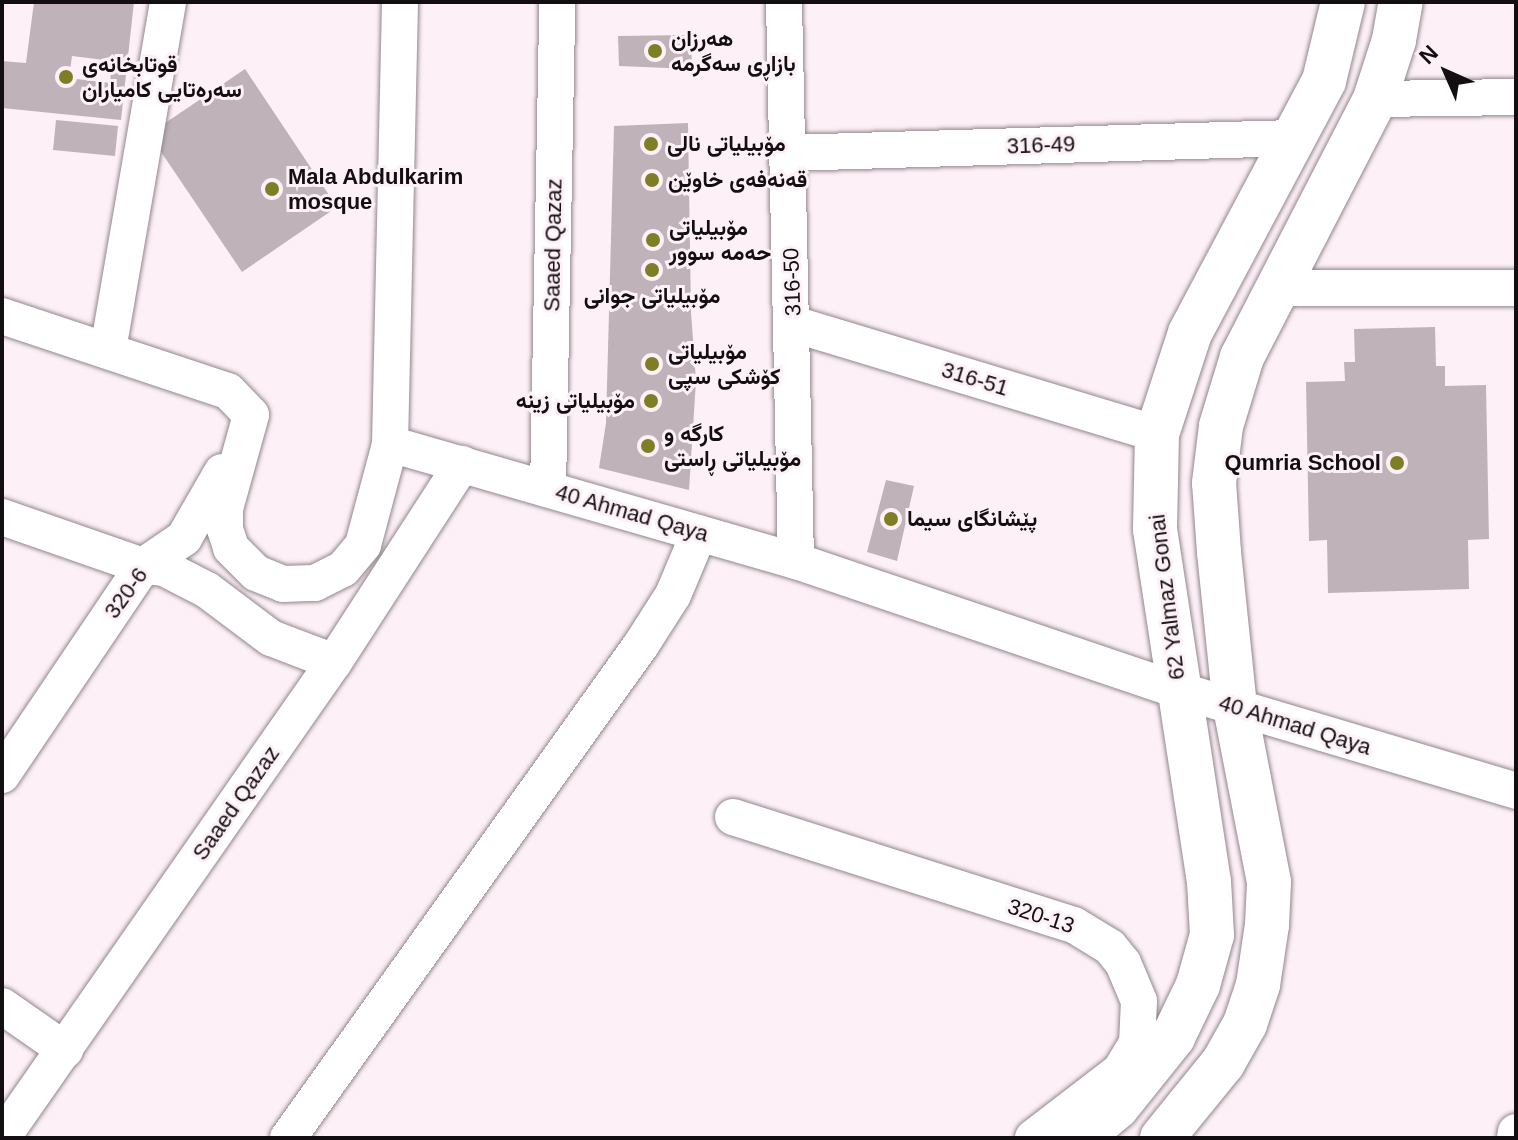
<!DOCTYPE html>
<html>
<head>
<meta charset="utf-8">
<style>
  body { margin:0 }
  #map { position:relative; width:1518px; height:1140px; overflow:hidden; background:#fdf0f7; font-family:Helvetica,Vazirmatn,sans-serif }
  div>[style] { position:absolute }
  .building>* { inset:0; background:#bfb3b9 }
  .roads { filter:drop-shadow(0 0 2px #92868d) drop-shadow(0 0 2px #92868d) }
  .minor>* { height:36px; margin:-18px; padding:0 18px; transform-origin:18px; border-radius:18px; background:#fff }
  .major>* { height:44px; margin:-22px; padding:0 22px; transform-origin:22px; border-radius:22px; background:#fff }
  .dots>* { width:22px; height:22px; translate:-50% -50%; box-sizing:border-box; border:4px solid #fdf0f7; border-radius:50% }
  span { translate:-50% -50%; white-space:nowrap; text-align:center; line-height:1.15; -webkit-text-stroke:6px #fdf0f7; paint-order:stroke }
  .poi-label { font-size:22px; color:#120e11; font-weight:700 }
  .left { translate:0 -50%; text-align:left }
  .right { translate:-100% -50%; text-align:right }
  .street-label { font-size:22px; color:#120e11 }
  .frame { position:absolute; inset:0; border:4px solid #120e11; pointer-events:none }
  .north { position:absolute; left:1406px; top:32px; width:80px; height:80px; -webkit-text-stroke:6px #fdf0f7; paint-order:stroke; rotate:315deg; font-size:22px; font-weight:700; line-height:32px; text-align:center; color:#120e11 }
  .north::after { content:''; display:block; margin:auto; width:28px; height:36px; background:#120e11; clip-path:polygon(50% 0,100% 100%,50% 72%,0 100%) }
</style>
</head>
<body>
<div id="map">
  <div class="building">
    <i style="clip-path:polygon(evenodd,34px 2px,134px 2px,121px 120px,2px 108px,2px 61px,26px 63px,34px 2px,72px 56px,112px 61px,110px 83px,69px 78px,72px 56px)"></i>
    <i style="clip-path:polygon(691px 35px,692px 69px,619px 66px,618px 36px)"></i>
    <i style="clip-path:polygon(245px 69px,337px 207px,242px 272px,149px 134px)"></i>
    <i style="clip-path:polygon(56px 120px,118px 126px,115px 156px,53px 150px)"></i>
    <i style="clip-path:polygon(688px 123px,691px 312px,696px 381px,689px 490px,599px 468px,606px 423px,614px 126px)"></i>
    <i style="clip-path:polygon(1435px 327px,1436px 366px,1445px 366px,1445px 386px,1486px 385px,1489px 539px,1468px 540px,1469px 589px,1328px 593px,1327px 540px,1309px 541px,1306px 382px,1345px 381px,1344px 362px,1355px 362px,1354px 329px)"></i>
    <i style="clip-path:polygon(886px 480px,914px 486px,897px 561px,867px 552px)"></i>
  </div>
  <div class="roads">
    <div class="minor">
      <i style="left:784px;top:2px;width:559px;rotate:88.77deg"></i>
      <i style="left:1375px;top:99px;width:141px;rotate:-0.8deg"></i>
      <i style="left:788px;top:153px;width:505px;rotate:-1.7deg"></i>
      <i style="left:1275px;top:288px;width:241px"></i>
      <i style="left:2px;top:316px;width:238px;rotate:18.4deg"></i>
      <i style="left:228px;top:391px;width:33px;rotate:46deg"></i>
      <i style="left:251px;top:415px;width:98px;rotate:105.5deg"></i>
      <i style="left:225px;top:509px;width:20px;rotate:90deg"></i>
      <i style="left:225px;top:529px;width:20px;rotate:72deg"></i>
      <i style="left:231px;top:548px;width:35px;rotate:45deg"></i>
      <i style="left:256px;top:573px;width:29px;rotate:22deg"></i>
      <i style="left:283px;top:584px;width:32px;rotate:-2deg"></i>
      <i style="left:315px;top:583px;width:31px;rotate:-27deg"></i>
      <i style="left:343px;top:569px;width:31px;rotate:-50deg"></i>
      <i style="left:363px;top:545px;width:105px;rotate:-75deg"></i>
      <i style="left:390px;top:444px;width:442px;rotate:-88.7deg"></i>
      <i style="left:793px;top:324px;width:380px;rotate:16.8deg"></i>
      <i style="left:108px;top:350px;width:353px;rotate:-80.2deg"></i>
      <i style="left:390px;top:444px;width:423px;rotate:16.1deg"></i>
      <i style="left:796px;top:561px;width:403px;rotate:18.7deg"></i>
      <i style="left:1178px;top:690px;width:353px;rotate:16.6deg"></i>
      <i style="left:548px;top:489px;width:487px;rotate:-88.9deg"></i>
      <i style="left:2px;top:517px;width:149px;rotate:19.2deg"></i>
      <i style="left:143px;top:566px;width:21px;rotate:5deg"></i>
      <i style="left:164px;top:568px;width:48px;rotate:27.1deg"></i>
      <i style="left:207px;top:590px;width:80px;rotate:36.9deg"></i>
      <i style="left:271px;top:638px;width:67px;rotate:20.9deg"></i>
      <i style="left:2px;top:775px;width:252px;rotate:-56deg"></i>
      <i style="left:143px;top:566px;width:50px;rotate:-34.3deg"></i>
      <i style="left:184px;top:538px;width:76px;rotate:-60.1deg"></i>
      <i style="left:733px;top:817px;width:358px;rotate:17.6deg"></i>
      <i style="left:1074px;top:925px;width:42px;rotate:31.4deg"></i>
      <i style="left:1110px;top:947px;width:21px;rotate:51deg"></i>
      <i style="left:1123px;top:963px;width:41px;rotate:67.2deg"></i>
      <i style="left:1139px;top:1001px;width:42px;rotate:92.7deg"></i>
      <i style="left:1137px;top:1043px;width:33px;rotate:121deg"></i>
      <i style="left:1120px;top:1071px;width:110px;rotate:142.4deg"></i>
      <i style="left:2px;top:1006px;width:77px;rotate:34.9deg"></i>
      <i style="left:2px;top:1138px;width:580px;rotate:-55.11deg"></i>
      <i style="left:334px;top:662px;width:236px;rotate:-57.1deg"></i>
      <i style="left:288px;top:1138px;width:606px;rotate:-54.4deg"></i>
      <i style="left:641px;top:645px;width:59px;rotate:-57.4deg"></i>
      <i style="left:673px;top:595px;width:67px;rotate:-67.2deg"></i>
      <i style="left:1515px;top:1138px;width:6px;rotate:-81deg"></i>
    </div>
    <div class="major">
      <i style="left:1080px;top:1138px;width:48px;rotate:-40deg"></i>
      <i style="left:1117px;top:1107px;width:90px;rotate:-51.3deg"></i>
      <i style="left:1173px;top:1037px;width:58px;rotate:-64.3deg"></i>
      <i style="left:1198px;top:985px;width:52px;rotate:-74.4deg"></i>
      <i style="left:1212px;top:935px;width:53px;rotate:-93.2deg"></i>
      <i style="left:1209px;top:882px;width:357px;rotate:-98.7deg"></i>
      <i style="left:1155px;top:529px;width:95px;rotate:-88.8deg"></i>
      <i style="left:1157px;top:434px;width:106px;rotate:-71.9deg"></i>
      <i style="left:1190px;top:333px;width:285px;rotate:-62deg"></i>
      <i style="left:1324px;top:81px;width:81px;rotate:-76.5deg"></i>
      <i style="left:1162px;top:1138px;width:97px;rotate:-50.9deg"></i>
      <i style="left:1223px;top:1063px;width:45px;rotate:-60.6deg"></i>
      <i style="left:1245px;top:1024px;width:41px;rotate:-71.6deg"></i>
      <i style="left:1258px;top:985px;width:61px;rotate:-81.5deg"></i>
      <i style="left:1267px;top:925px;width:43px;rotate:-87.3deg"></i>
      <i style="left:1269px;top:882px;width:178px;rotate:-101deg"></i>
      <i style="left:1235px;top:707px;width:156px;rotate:-95.9deg"></i>
      <i style="left:1219px;top:552px;width:69px;rotate:-94.1deg"></i>
      <i style="left:1214px;top:483px;width:57px;rotate:-83deg"></i>
      <i style="left:1221px;top:426px;width:72px;rotate:-73.1deg"></i>
      <i style="left:1242px;top:357px;width:290px;rotate:-62.7deg"></i>
      <i style="left:1375px;top:99px;width:62px;rotate:-72.1deg"></i>
      <i style="left:1394px;top:40px;width:39px;rotate:-80deg"></i>
    </div>
  </div>
  <div class="dots">
    <i style="left:655px;top:51px;background:#7f7e27"></i>
    <i style="left:66px;top:77px;background:#7f7e27"></i>
    <i style="left:651px;top:144px;background:#7f7e27"></i>
    <i style="left:652px;top:180px;background:#7f7e27"></i>
    <i style="left:272px;top:189px;background:#7f7e27"></i>
    <i style="left:653px;top:240px;background:#7f7e27"></i>
    <i style="left:652px;top:270px;background:#7f7e27"></i>
    <i style="left:652px;top:364px;background:#7f7e27"></i>
    <i style="left:651px;top:401px;background:#7f7e27"></i>
    <i style="left:648px;top:446px;background:#7f7e27"></i>
    <i style="left:1397px;top:463px;background:#7f7e27"></i>
    <i style="left:891px;top:519px;background:#7f7e27"></i>
  </div>
  <div class="poi-label">
    <span class="left" style="left:671px;top:51px">هەرزان<br>بازاڕی سەگرمە</span>
    <span class="left" style="left:82px;top:77px">قوتابخانەی<br>سەرەتایی کامیاران</span>
    <span class="left" style="left:667px;top:144px">مۆبیلیاتی نالی</span>
    <span class="left" style="left:288px;top:189px">Mala Abdulkarim<br>mosque</span>
    <span class="left" style="left:668px;top:180px">قەنەفەی خاوێن</span>
    <span class="left" style="left:669px;top:240px">مۆبیلیاتی<br>حەمە سوور</span>
    <span style="left:652px;top:296px">مۆبیلیاتی جوانی</span>
    <span class="left" style="left:668px;top:364px">مۆبیلیاتی<br>کۆشکی سپی</span>
    <span class="right" style="left:635px;top:401px">مۆبیلیاتی زینە</span>
    <span class="left" style="left:664px;top:446px">کارگە و<br>مۆبیلیاتی ڕاستی</span>
    <span class="right" style="left:1381px;top:463px">Qumria School</span>
    <span class="left" style="left:907px;top:519px">پێشانگای سیما</span>
  </div>
  <div class="street-label">
    <span style="left:1041px;top:145px;rotate:-2deg">316-49</span>
    <span style="left:553px;top:245px;rotate:-89deg">Saaed Qazaz</span>
    <span style="left:792px;top:282px;rotate:-92deg">316-50</span>
    <span style="left:975px;top:379px;rotate:17deg">316-51</span>
    <span style="left:632px;top:513px;rotate:16deg">40 Ahmad Qaya</span>
    <span style="left:126px;top:593px;rotate:-54deg">320-6</span>
    <span style="left:1167px;top:597px;rotate:-97deg">62 Yalmaz Gonai</span>
    <span style="left:1295px;top:725px;rotate:17deg">40 Ahmad Qaya</span>
    <span style="left:236px;top:803px;rotate:-55deg">Saaed Qazaz</span>
    <span style="left:1041px;top:916px;rotate:18deg">320-13</span>
  </div>
  <div class="frame"></div>
  <div class="north">N</div>
</div>
</body>
</html>
